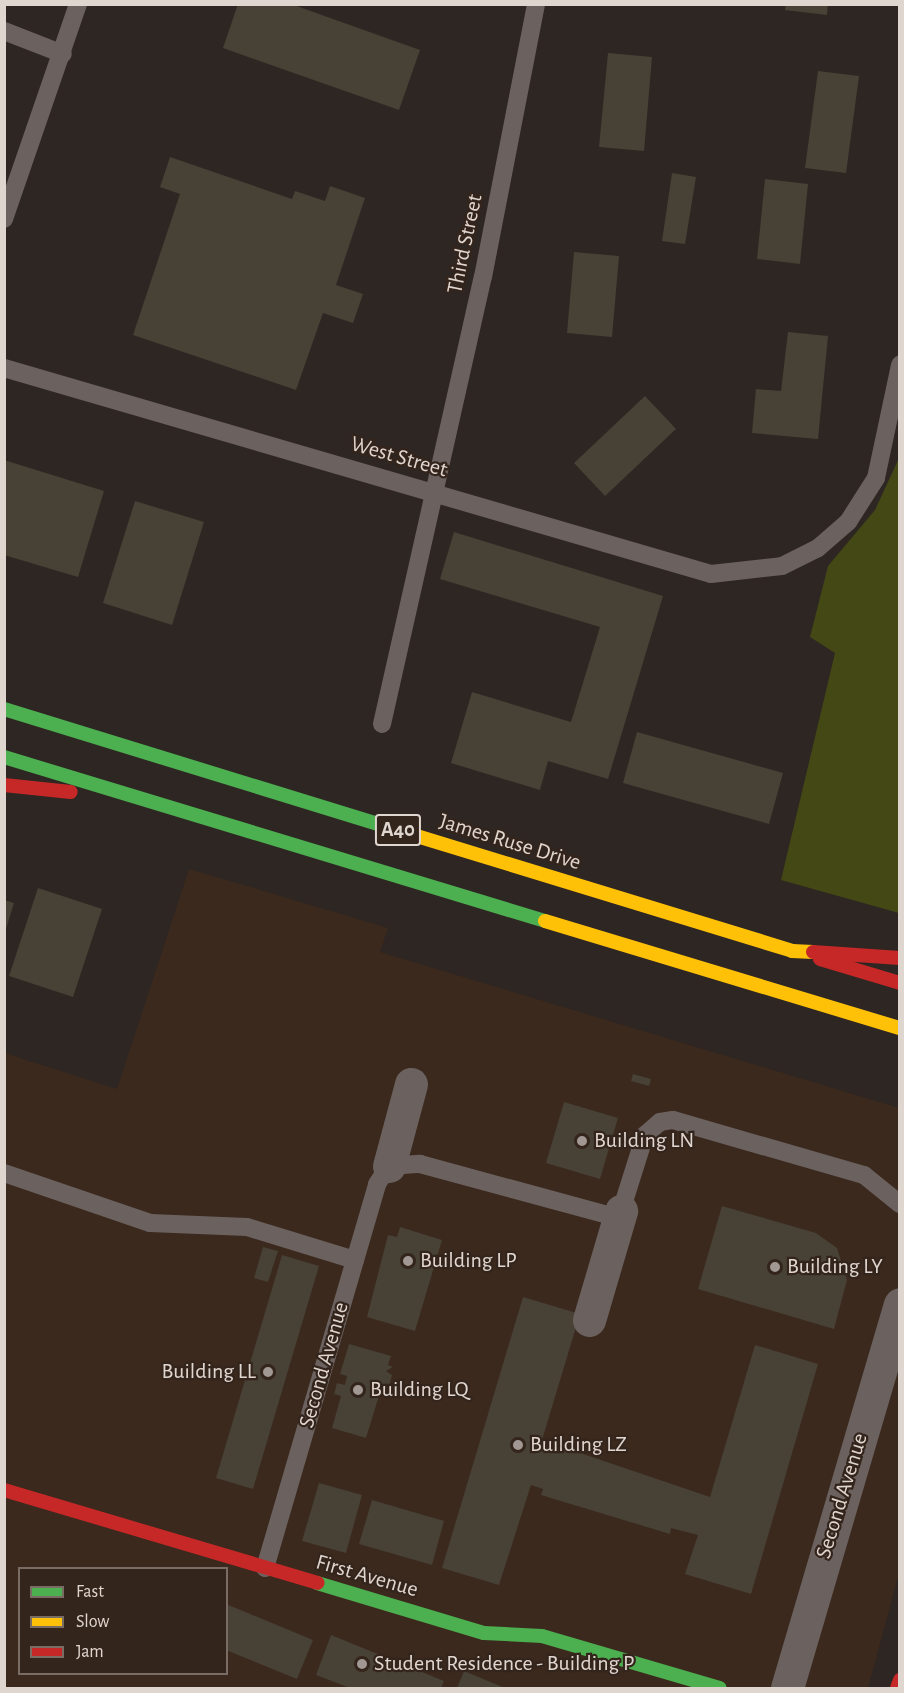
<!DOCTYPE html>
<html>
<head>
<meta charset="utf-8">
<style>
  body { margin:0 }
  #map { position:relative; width:904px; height:1693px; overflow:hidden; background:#2e2622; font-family:"Alegreya Sans",sans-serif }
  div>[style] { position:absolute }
  .built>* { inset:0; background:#3b291d }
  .green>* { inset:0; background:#434815 }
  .building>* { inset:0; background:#484136 }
  .lane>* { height:18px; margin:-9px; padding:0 9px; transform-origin:9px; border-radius:9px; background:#6b6260 }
  .street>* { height:33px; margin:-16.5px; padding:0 16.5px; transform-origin:16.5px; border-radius:16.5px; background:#6b6260 }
  .fast>* { height:14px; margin:-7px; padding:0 7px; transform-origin:7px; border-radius:7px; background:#4caf50 }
  .slow>* { height:14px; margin:-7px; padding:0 7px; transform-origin:7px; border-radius:7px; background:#ffc107 }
  .jam>* { height:14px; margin:-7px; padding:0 7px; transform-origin:7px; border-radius:7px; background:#c62828 }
  .dots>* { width:16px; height:16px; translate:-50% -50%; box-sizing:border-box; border:3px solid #34251c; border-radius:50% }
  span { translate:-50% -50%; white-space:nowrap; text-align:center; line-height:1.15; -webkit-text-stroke:4.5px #34251c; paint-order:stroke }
  .shield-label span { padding:2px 4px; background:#34251c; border:2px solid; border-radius:4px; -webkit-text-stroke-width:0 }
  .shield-label { font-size:21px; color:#e0d6d0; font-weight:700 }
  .street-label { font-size:22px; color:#e0d6d0 }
  .poi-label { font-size:22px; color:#e0d6d0 }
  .left { translate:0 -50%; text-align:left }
  .right { translate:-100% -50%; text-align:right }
  .frame { position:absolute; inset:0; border:6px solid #e0d6d0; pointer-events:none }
  .legend { position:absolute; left:18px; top:1567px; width:210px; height:108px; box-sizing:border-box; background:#34251c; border:2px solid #796c64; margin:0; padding:8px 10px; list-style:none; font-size:18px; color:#e0d6d0 }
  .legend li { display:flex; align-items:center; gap:12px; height:30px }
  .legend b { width:30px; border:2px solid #796c64 }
</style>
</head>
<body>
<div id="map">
  <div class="built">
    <i style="clip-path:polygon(evenodd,189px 869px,388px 928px,380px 952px,899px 1108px,899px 1573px,868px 1688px,5px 1688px,4px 1053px,117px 1089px,189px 869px,20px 1568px,226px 1568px,226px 1674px,20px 1674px,20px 1568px)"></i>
  </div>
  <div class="green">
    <i style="clip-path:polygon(899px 458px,899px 913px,781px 880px,835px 653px,810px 637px,828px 566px,875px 510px)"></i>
  </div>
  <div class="building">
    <i style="clip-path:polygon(238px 4px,291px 4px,420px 50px,399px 110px,223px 48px)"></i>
    <i style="clip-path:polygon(786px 4px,828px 4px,827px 15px,785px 10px)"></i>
    <i style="clip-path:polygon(608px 53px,652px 57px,644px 151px,599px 147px)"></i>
    <i style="clip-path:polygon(818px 71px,859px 76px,846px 173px,805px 168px)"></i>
    <i style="clip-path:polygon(170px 157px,292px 199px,295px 191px,325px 201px,330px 186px,365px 198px,336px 285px,363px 294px,353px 323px,323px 313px,296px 390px,133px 335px,180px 194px,160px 187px)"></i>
    <i style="clip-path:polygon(672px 173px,696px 177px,685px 244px,662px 241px)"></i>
    <i style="clip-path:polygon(765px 179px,808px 184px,800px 264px,757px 259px)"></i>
    <i style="clip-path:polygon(574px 252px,619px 256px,612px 337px,567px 333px)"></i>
    <i style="clip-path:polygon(788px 332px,828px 336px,818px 439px,752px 433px,756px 389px,781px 391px)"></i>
    <i style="clip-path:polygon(645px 396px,676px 429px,605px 496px,574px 463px)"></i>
    <i style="clip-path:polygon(4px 460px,104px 491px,78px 577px,4px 555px)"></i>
    <i style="clip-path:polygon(135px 501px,204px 522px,172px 625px,103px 603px)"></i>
    <i style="clip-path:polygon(454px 532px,663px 596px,608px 779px,548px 761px,540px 790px,451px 763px,472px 692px,571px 722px,600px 627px,440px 579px)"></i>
    <i style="clip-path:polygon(637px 732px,783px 773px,769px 824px,623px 783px)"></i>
    <i style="clip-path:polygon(38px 888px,102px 909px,73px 997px,9px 976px)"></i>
    <i style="clip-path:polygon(4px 900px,14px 903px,5px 932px,4px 931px)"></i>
    <i style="clip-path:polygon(633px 1074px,651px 1079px,649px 1086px,631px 1081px)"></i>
    <i style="clip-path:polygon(564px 1102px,618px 1118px,600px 1179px,546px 1163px)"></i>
    <i style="clip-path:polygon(722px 1206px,816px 1233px,837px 1248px,847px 1280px,834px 1329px,698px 1289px)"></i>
    <i style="clip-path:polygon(400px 1227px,442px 1240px,415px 1331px,367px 1317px,388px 1235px,397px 1237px)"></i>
    <i style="clip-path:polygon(263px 1247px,278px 1251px,268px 1282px,254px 1278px)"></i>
    <i style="clip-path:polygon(282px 1255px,319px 1266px,253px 1489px,216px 1478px)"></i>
    <i style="clip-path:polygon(523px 1297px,580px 1314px,542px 1440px,710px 1497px,755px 1345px,818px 1364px,751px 1594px,685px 1574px,698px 1535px,671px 1528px,670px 1534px,541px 1495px,543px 1489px,531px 1485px,499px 1585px,442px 1568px)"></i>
    <i style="clip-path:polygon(349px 1344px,391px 1356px,388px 1365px,393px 1367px,386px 1371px,392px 1375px,388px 1391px,381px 1389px,366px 1438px,332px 1428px,341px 1396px,334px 1394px,337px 1383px,345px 1385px,347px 1376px,340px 1374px)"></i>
    <i style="clip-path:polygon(319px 1483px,362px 1495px,346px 1553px,302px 1541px)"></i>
    <i style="clip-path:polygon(372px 1500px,444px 1521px,432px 1565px,359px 1544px)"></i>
    <i style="clip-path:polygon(226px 1604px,313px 1640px,297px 1679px,226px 1650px)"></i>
    <i style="clip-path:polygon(331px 1635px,444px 1681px,441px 1688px,350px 1688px,316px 1675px)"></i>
    <i style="clip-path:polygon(464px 1671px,505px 1688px,457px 1688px)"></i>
  </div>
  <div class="lane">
    <i style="left:4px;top:31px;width:63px;rotate:21.3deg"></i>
    <i style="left:4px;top:219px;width:227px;rotate:-71deg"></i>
    <i style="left:4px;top:368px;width:736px;rotate:16.24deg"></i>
    <i style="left:711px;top:574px;width:71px;rotate:-6.4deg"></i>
    <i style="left:782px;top:566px;width:40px;rotate:-26.6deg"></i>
    <i style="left:818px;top:548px;width:40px;rotate:-41deg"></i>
    <i style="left:848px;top:522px;width:52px;rotate:-57.5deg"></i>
    <i style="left:876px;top:478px;width:116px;rotate:-78deg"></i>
    <i style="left:382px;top:724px;width:458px;rotate:-77.3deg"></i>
    <i style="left:483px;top:277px;width:278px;rotate:-79deg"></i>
    <i style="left:4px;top:1173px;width:154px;rotate:18.9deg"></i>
    <i style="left:150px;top:1223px;width:97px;rotate:2.4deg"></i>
    <i style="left:247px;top:1227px;width:113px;rotate:17deg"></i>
    <i style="left:265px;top:1568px;width:400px;rotate:-73.7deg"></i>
    <i style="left:377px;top:1184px;width:22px;rotate:-56deg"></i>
    <i style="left:389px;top:1166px;width:31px;rotate:-4deg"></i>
    <i style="left:420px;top:1164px;width:198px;rotate:15.2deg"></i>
    <i style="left:611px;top:1216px;width:11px;rotate:-27deg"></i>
    <i style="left:621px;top:1211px;width:80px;rotate:-72.5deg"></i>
    <i style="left:645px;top:1135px;width:20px;rotate:-41deg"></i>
    <i style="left:660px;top:1122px;width:13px;rotate:-9deg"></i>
    <i style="left:673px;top:1120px;width:199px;rotate:16.1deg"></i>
    <i style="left:864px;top:1175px;width:46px;rotate:38.9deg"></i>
  </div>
  <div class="street">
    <i style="left:389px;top:1166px;width:85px;rotate:-75deg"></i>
    <i style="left:589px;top:1320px;width:114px;rotate:-73.6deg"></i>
    <i style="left:787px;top:1688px;width:400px;rotate:-73.6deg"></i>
  </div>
  <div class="fast">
    <i style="left:4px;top:709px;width:398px;rotate:17.1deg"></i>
    <i style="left:4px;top:757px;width:565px;rotate:16.86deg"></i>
    <i style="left:317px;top:1583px;width:174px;rotate:16.7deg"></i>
    <i style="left:484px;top:1633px;width:58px;rotate:3deg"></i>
    <i style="left:542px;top:1636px;width:185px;rotate:16.3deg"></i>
  </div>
  <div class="slow">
    <i style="left:384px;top:826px;width:427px;rotate:17deg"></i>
    <i style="left:792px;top:951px;width:21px;rotate:3deg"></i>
    <i style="left:545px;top:921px;width:371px;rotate:16.8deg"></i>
  </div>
  <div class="jam">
    <i style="left:4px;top:785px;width:67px;rotate:6deg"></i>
    <i style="left:813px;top:952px;width:87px;rotate:3.9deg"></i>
    <i style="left:820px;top:959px;width:84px;rotate:16.7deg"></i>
    <i style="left:4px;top:1490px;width:327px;rotate:16.5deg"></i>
    <i style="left:897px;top:1688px;width:9px;rotate:-69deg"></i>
  </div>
  <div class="dots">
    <i style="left:582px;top:1141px;background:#a29893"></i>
    <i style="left:408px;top:1261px;background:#a29893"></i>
    <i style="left:775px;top:1267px;background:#a29893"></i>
    <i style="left:268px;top:1372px;background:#a29893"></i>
    <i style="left:358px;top:1390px;background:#a29893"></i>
    <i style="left:518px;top:1445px;background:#a29893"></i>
    <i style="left:362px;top:1664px;background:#a29893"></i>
  </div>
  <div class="shield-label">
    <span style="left:398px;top:830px">A40</span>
  </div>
  <div class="street-label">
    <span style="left:465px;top:244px;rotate:-78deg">Third Street</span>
    <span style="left:399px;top:457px;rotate:16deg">West Street</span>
    <span style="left:510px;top:842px;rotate:17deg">James Ruse Drive</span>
    <span style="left:324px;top:1365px;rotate:-74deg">Second Avenue</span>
    <span style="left:842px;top:1496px;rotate:-73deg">Second Avenue</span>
    <span style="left:367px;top:1576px;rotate:16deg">First Avenue</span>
  </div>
  <div class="poi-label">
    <span class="left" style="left:594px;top:1141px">Building LN</span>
    <span class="left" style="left:420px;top:1261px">Building LP</span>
    <span class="left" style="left:787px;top:1267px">Building LY</span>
    <span class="right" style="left:256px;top:1372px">Building LL</span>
    <span class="left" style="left:370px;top:1390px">Building LQ</span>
    <span class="left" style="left:530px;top:1445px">Building LZ</span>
    <span class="left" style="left:374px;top:1664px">Student Residence - Building P</span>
  </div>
  <div class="frame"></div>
  <ul class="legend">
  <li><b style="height:8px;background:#4caf50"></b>Fast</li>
  <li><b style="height:8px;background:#ffc107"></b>Slow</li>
  <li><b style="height:8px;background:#c62828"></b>Jam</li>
  </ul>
</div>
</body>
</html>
